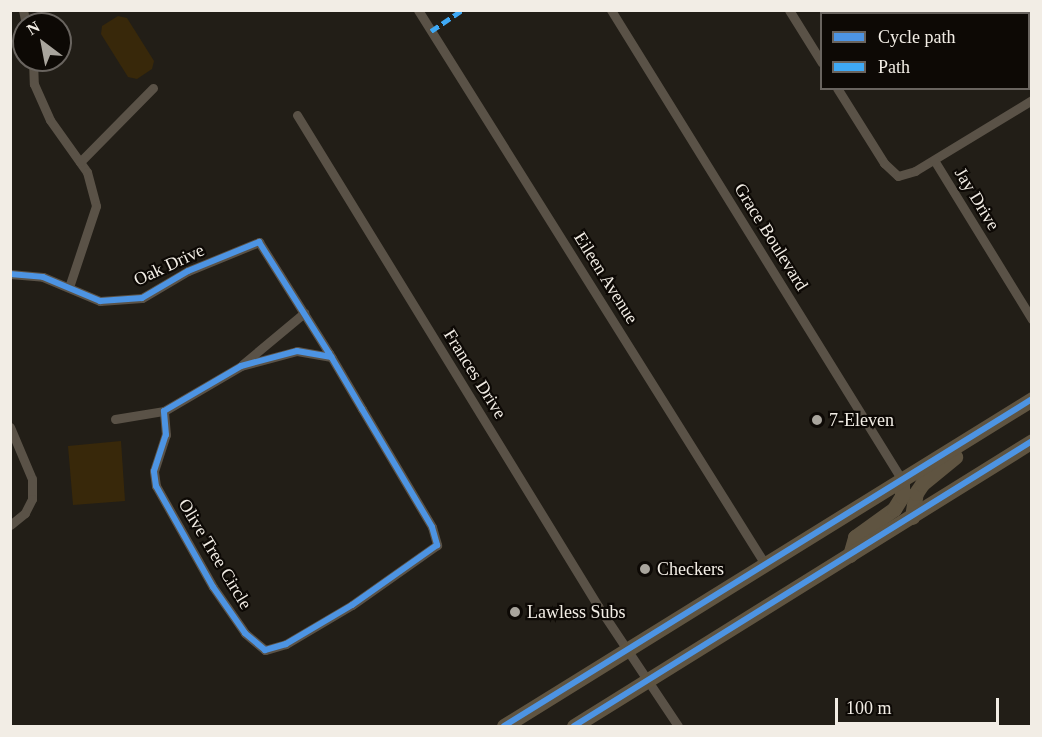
<!DOCTYPE html>
<html>
<head>
<meta charset="utf-8">
<style>
  body { margin:0 }
  #map { position:relative; width:1042px; height:737px; overflow:hidden; background:#221e17; font-family:"Times New Roman",serif }
  div>[style] { position:absolute }
  .green>* { inset:0; background:#38280a }
  .street>* { height:9px; margin:-4.5px; padding:0 4.5px; transform-origin:4.5px; border-radius:4.5px; background:#5a5247 }
  .primary>* { height:15px; margin:-7.5px; padding:0 7.5px; transform-origin:7.5px; border-radius:7.5px; background:#5f5441 }
  .quiet>* { height:4.5px; margin-top:-2.25px; transform-origin:0; background:repeating-linear-gradient(90deg,#3fa9f5 0 9px,transparent 0 13.5px) }
  .cycleway>* { height:6px; margin:-3px; padding:0 3px; transform-origin:3px; border-radius:3px; background:#4d94e3 }
  .dots>* { width:16px; height:16px; translate:-50% -50%; box-sizing:border-box; border:3px solid #0d0905; border-radius:50% }
  span { translate:-50% -50%; white-space:nowrap; text-align:center; line-height:1.15; -webkit-text-stroke:4.5px #0d0905; paint-order:stroke }
  .street-label { font-size:18px; color:#f2ede5 }
  .poi-label { font-size:18px; color:#f2ede5 }
  .left { translate:0 -50%; text-align:left }
  .frame { position:absolute; inset:0; border:12px solid #f2ede5; pointer-events:none }
  .legend { position:absolute; left:820px; top:12px; width:210px; height:78px; box-sizing:border-box; background:#0d0905; border:2px solid #69645f; margin:0; padding:8px 10px; list-style:none; font-size:18px; color:#f2ede5 }
  .legend li { display:flex; align-items:center; gap:12px; height:30px }
  .legend b { width:30px; border:2px solid #69645f }
  .north { position:absolute; left:12px; top:12px; width:60px; height:60px; box-sizing:border-box; background:#0d0905; border:2px solid #69645f; border-radius:50%; rotate:328deg; font-size:16px; font-weight:700; line-height:24px; text-align:center; color:#f2ede5 }
  .north::after { content:''; display:block; margin:auto; width:21px; height:27px; background:#a9a59d; clip-path:polygon(50% 0,100% 100%,50% 72%,0 100%) }
  .scale { position:absolute; left:835px; top:698px; width:164px; height:27px; box-sizing:border-box; border:3px solid #f2ede5; border-top:0; padding-left:8px; font-size:18px; line-height:21px; white-space:nowrap; color:#f2ede5; -webkit-text-stroke:4px #0d0905; paint-order:stroke }
</style>
</head>
<body>
<div id="map">
  <div class="green">
    <i style="clip-path:polygon(118px 16px,127px 18px,154px 61px,152px 69px,137px 79px,128px 77px,101px 34px,102px 26px)"></i>
    <i style="clip-path:polygon(121px 441px,125px 501px,73px 505px,68px 446px)"></i>
  </div>
  <div class="street">
    <i style="left:23px;top:10px;width:14px;rotate:78deg"></i>
    <i style="left:418px;top:10px;width:654px;rotate:57.94deg"></i>
    <i style="left:611px;top:10px;width:553px;rotate:58.24deg"></i>
    <i style="left:789px;top:10px;width:62px;rotate:58.1deg"></i>
    <i style="left:1017px;top:10px;width:4px;rotate:63deg"></i>
    <i style="left:1028px;top:29px;width:6px;rotate:51deg"></i>
    <i style="left:33px;top:60px;width:24px;rotate:88deg"></i>
    <i style="left:34px;top:84px;width:39px;rotate:66deg"></i>
    <i style="left:50px;top:120px;width:64px;rotate:54.6deg"></i>
    <i style="left:87px;top:172px;width:35px;rotate:75deg"></i>
    <i style="left:96px;top:206px;width:85px;rotate:108.4deg"></i>
    <i style="left:837px;top:88px;width:89px;rotate:57.9deg"></i>
    <i style="left:884px;top:163px;width:19px;rotate:43deg"></i>
    <i style="left:898px;top:176px;width:18px;rotate:-16deg"></i>
    <i style="left:915px;top:171px;width:137px;rotate:-31.3deg"></i>
    <i style="left:297px;top:115px;width:576px;rotate:58.49deg"></i>
    <i style="left:598px;top:606px;width:144px;rotate:56.3deg"></i>
    <i style="left:934px;top:160px;width:187px;rotate:58.4deg"></i>
    <i style="left:80px;top:162px;width:104px;rotate:-45.4deg"></i>
    <i style="left:10px;top:274px;width:33px;rotate:5deg"></i>
    <i style="left:43px;top:277px;width:62px;rotate:22.8deg"></i>
    <i style="left:100px;top:301px;width:42px;rotate:-4.1deg"></i>
    <i style="left:142px;top:298px;width:53px;rotate:-30.4deg"></i>
    <i style="left:188px;top:271px;width:77px;rotate:-22.2deg"></i>
    <i style="left:259px;top:242px;width:131px;rotate:57.8deg"></i>
    <i style="left:329px;top:353px;width:65px;rotate:59.5deg"></i>
    <i style="left:362px;top:409px;width:137px;rotate:59.3deg"></i>
    <i style="left:432px;top:527px;width:19px;rotate:74deg"></i>
    <i style="left:437px;top:545px;width:104px;rotate:144.8deg"></i>
    <i style="left:352px;top:605px;width:77px;rotate:149.4deg"></i>
    <i style="left:286px;top:644px;width:22px;rotate:164deg"></i>
    <i style="left:265px;top:650px;width:26px;rotate:-140deg"></i>
    <i style="left:245px;top:633px;width:56px;rotate:-124.8deg"></i>
    <i style="left:213px;top:587px;width:116px;rotate:-119.4deg"></i>
    <i style="left:156px;top:486px;width:15px;rotate:-98deg"></i>
    <i style="left:154px;top:471px;width:38px;rotate:-72deg"></i>
    <i style="left:166px;top:435px;width:24px;rotate:-95deg"></i>
    <i style="left:164px;top:411px;width:89px;rotate:-30.3deg"></i>
    <i style="left:241px;top:366px;width:58px;rotate:-15deg"></i>
    <i style="left:297px;top:351px;width:35px;rotate:10deg"></i>
    <i style="left:243px;top:364px;width:80px;rotate:-39.9deg"></i>
    <i style="left:115px;top:419px;width:50px;rotate:-9.3deg"></i>
    <i style="left:10px;top:427px;width:56px;rotate:67.1deg"></i>
    <i style="left:32px;top:479px;width:20px;rotate:90deg"></i>
    <i style="left:32px;top:499px;width:16px;rotate:117deg"></i>
    <i style="left:25px;top:513px;width:19px;rotate:141deg"></i>
  </div>
  <div class="primary">
    <i style="left:912px;top:517px;width:24px;rotate:-81deg"></i>
    <i style="left:916px;top:493px;width:11px;rotate:-56deg"></i>
    <i style="left:922px;top:484px;width:43px;rotate:-39.3deg"></i>
    <i style="left:850px;top:555px;width:19px;rotate:-74deg"></i>
    <i style="left:855px;top:537px;width:48px;rotate:-35.7deg"></i>
    <i style="left:894px;top:509px;width:15px;rotate:-58deg"></i>
    <i style="left:902px;top:496px;width:16px;rotate:-90deg"></i>
    <i style="left:504px;top:726px;width:621px;rotate:-31.77deg"></i>
    <i style="left:574px;top:726px;width:539px;rotate:-31.89deg"></i>
  </div>
  <div class="quiet">
    <i style="left:431px;top:31px;width:37px;rotate:-34deg"></i>
  </div>
  <div class="cycleway">
    <i style="left:10px;top:274px;width:33px;rotate:5deg"></i>
    <i style="left:43px;top:277px;width:62px;rotate:22.8deg"></i>
    <i style="left:100px;top:301px;width:42px;rotate:-4.1deg"></i>
    <i style="left:142px;top:298px;width:53px;rotate:-30.4deg"></i>
    <i style="left:188px;top:271px;width:77px;rotate:-22.2deg"></i>
    <i style="left:259px;top:242px;width:131px;rotate:57.8deg"></i>
    <i style="left:329px;top:353px;width:65px;rotate:59.5deg"></i>
    <i style="left:362px;top:409px;width:137px;rotate:59.3deg"></i>
    <i style="left:432px;top:527px;width:19px;rotate:74deg"></i>
    <i style="left:437px;top:545px;width:104px;rotate:144.8deg"></i>
    <i style="left:352px;top:605px;width:77px;rotate:149.4deg"></i>
    <i style="left:286px;top:644px;width:22px;rotate:164deg"></i>
    <i style="left:265px;top:650px;width:26px;rotate:-140deg"></i>
    <i style="left:245px;top:633px;width:56px;rotate:-124.8deg"></i>
    <i style="left:213px;top:587px;width:116px;rotate:-119.4deg"></i>
    <i style="left:156px;top:486px;width:15px;rotate:-98deg"></i>
    <i style="left:154px;top:471px;width:38px;rotate:-72deg"></i>
    <i style="left:166px;top:435px;width:24px;rotate:-95deg"></i>
    <i style="left:164px;top:411px;width:89px;rotate:-30.3deg"></i>
    <i style="left:241px;top:366px;width:58px;rotate:-15deg"></i>
    <i style="left:297px;top:351px;width:35px;rotate:10deg"></i>
    <i style="left:504px;top:726px;width:621px;rotate:-31.77deg"></i>
    <i style="left:574px;top:726px;width:539px;rotate:-31.89deg"></i>
  </div>
  <div class="dots">
    <i style="left:817px;top:420px;background:#a9a59d"></i>
    <i style="left:645px;top:569px;background:#a9a59d"></i>
    <i style="left:515px;top:612px;background:#a9a59d"></i>
  </div>
  <div class="street-label">
    <span style="left:977px;top:199px;rotate:59deg">Jay Drive</span>
    <span style="left:771px;top:237px;rotate:58deg">Grace Boulevard</span>
    <span style="left:169px;top:265px;rotate:-25deg">Oak Drive</span>
    <span style="left:606px;top:278px;rotate:58deg">Eileen Avenue</span>
    <span style="left:475px;top:374px;rotate:58deg">Frances Drive</span>
    <span style="left:215px;top:554px;rotate:59deg">Olive Tree Circle</span>
  </div>
  <div class="poi-label">
    <span class="left" style="left:829px;top:420px">7-Eleven</span>
    <span class="left" style="left:657px;top:569px">Checkers</span>
    <span class="left" style="left:527px;top:612px">Lawless Subs</span>
  </div>
  <div class="frame"></div>
  <ul class="legend">
  <li><b style="height:8px;background:#4d94e3"></b>Cycle path</li>
  <li><b style="height:8px;background:#3fa9f5"></b>Path</li>
  </ul>
  <div class="north">N</div>
  <div class="scale">100 m</div>
</div>
</body>
</html>
